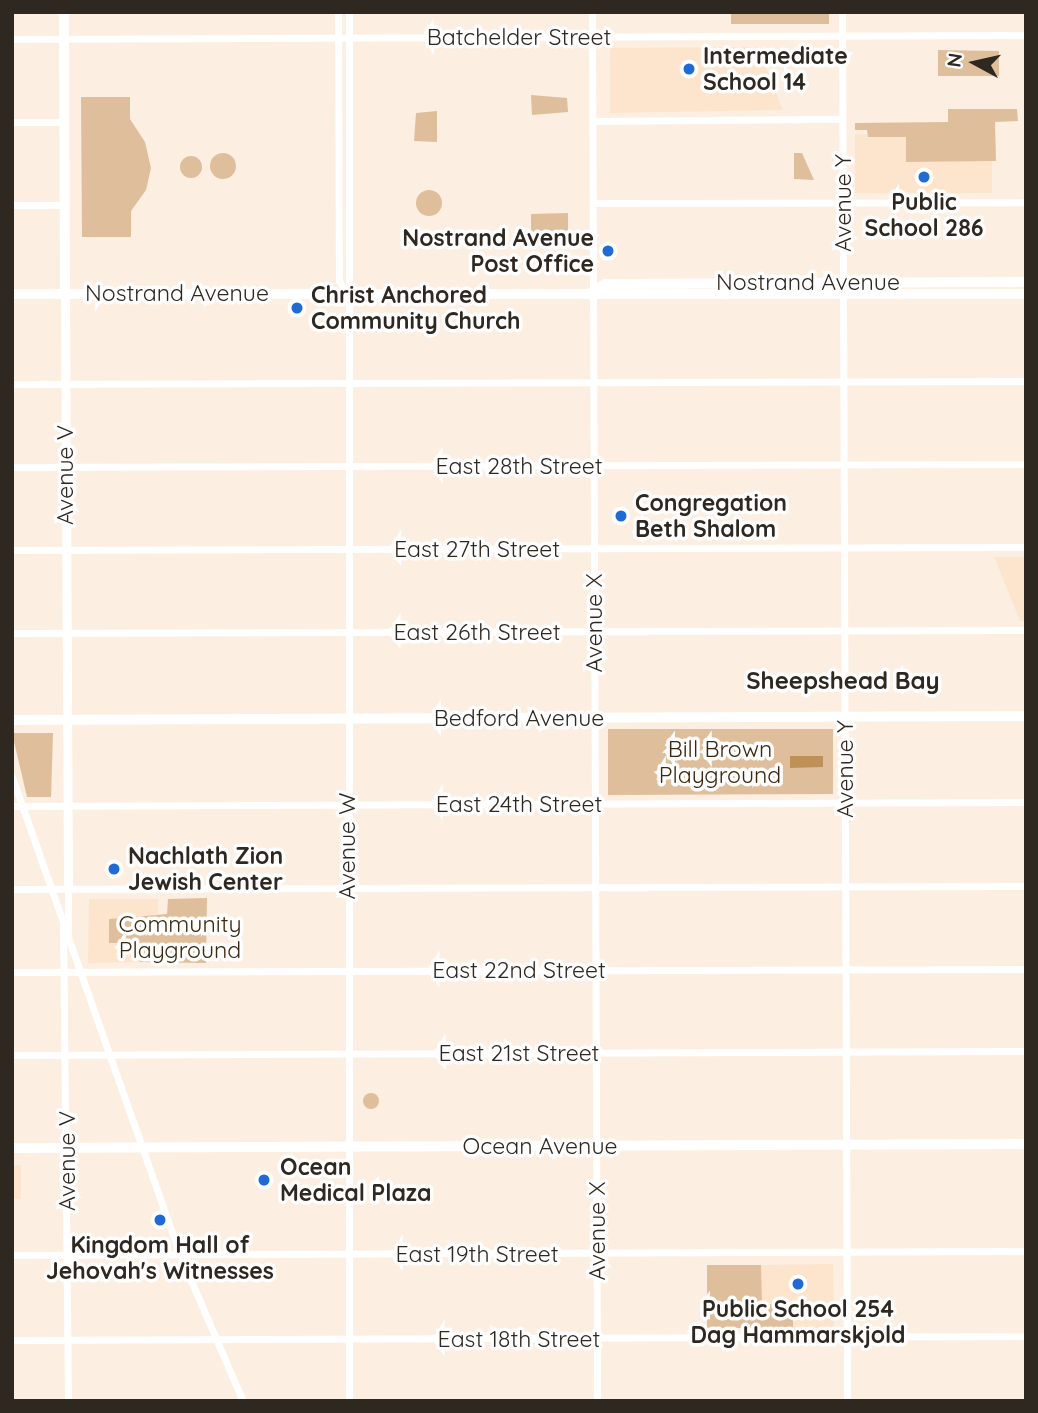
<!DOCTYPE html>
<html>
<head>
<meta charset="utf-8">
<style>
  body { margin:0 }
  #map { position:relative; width:1038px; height:1413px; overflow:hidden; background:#fceee0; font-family:Quicksand,sans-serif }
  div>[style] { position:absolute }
  .built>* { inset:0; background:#fce5cc }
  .green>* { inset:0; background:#dfbe9b }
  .round { border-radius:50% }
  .water>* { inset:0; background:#bf9058 }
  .minor>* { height:7px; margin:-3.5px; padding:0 3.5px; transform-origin:3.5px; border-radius:3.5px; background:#fff }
  .tertiary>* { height:9px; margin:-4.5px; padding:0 4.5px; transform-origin:4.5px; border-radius:4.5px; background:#fff }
  .secondary>* { height:10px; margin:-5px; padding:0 5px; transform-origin:5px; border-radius:5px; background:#fff }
  .dots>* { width:19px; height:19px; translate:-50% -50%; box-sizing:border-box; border:4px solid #fefefe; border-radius:50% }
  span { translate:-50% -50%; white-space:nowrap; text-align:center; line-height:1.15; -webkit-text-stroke:7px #fefefe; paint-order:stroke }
  .street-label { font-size:23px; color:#2e2821 }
  .poi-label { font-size:23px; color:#2e2821; font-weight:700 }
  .left { translate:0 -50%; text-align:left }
  .right { translate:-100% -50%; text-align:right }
  .park-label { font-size:23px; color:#3c280f }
  .neighbourhood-label { font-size:24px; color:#2e2821; font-weight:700 }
  .frame { position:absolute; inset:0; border:14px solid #2e2821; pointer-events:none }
  .north { position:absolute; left:940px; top:28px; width:70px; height:70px; -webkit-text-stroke:5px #fefefe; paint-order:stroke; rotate:278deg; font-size:19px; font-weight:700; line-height:28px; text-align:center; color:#2e2821 }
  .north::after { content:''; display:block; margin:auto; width:24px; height:32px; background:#2e2821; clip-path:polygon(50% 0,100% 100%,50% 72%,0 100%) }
</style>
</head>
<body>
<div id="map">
  <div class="built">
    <i style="clip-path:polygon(758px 47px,783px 110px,610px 113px,610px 48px)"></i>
    <i style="clip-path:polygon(855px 134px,906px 137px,906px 162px,992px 161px,992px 193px,855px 193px)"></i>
    <i style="clip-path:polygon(994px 557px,1026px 557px,1026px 621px,1020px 621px)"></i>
    <i style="clip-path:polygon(89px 899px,158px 899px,158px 914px,109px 919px,140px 943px,140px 962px,88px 963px)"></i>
    <i style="clip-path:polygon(12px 1165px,21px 1165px,21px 1199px,12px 1199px)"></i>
    <i style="clip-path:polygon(833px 1264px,834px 1328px,793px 1328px,793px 1304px,762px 1304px,761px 1265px)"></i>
  </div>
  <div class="green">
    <i style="clip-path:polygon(731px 12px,829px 12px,829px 24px,731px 24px)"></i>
    <i style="clip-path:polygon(938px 50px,999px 51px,999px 76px,938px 76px)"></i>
    <i style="clip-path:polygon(531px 95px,567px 98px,568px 112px,532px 115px)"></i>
    <i style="clip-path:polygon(81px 97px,130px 97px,130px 119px,145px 142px,151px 168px,146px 190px,131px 211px,131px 237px,82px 237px)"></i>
    <i style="clip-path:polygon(948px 109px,1017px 109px,1018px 121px,995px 122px,996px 161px,906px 162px,906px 137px,868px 137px,867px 130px,855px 130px,855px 123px,948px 122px)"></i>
    <i style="clip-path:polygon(437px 111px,437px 142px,414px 141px,416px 113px)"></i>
    <i style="clip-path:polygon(794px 153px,802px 153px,814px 180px,794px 179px)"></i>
    <i class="round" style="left:210px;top:153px;width:26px;height:26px"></i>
    <i class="round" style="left:180px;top:156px;width:22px;height:22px"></i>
    <i class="round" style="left:416px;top:190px;width:26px;height:26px"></i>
    <i style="clip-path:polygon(568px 213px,568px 236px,531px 237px,531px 214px)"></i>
    <i style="clip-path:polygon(608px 729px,833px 729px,833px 794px,608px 795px)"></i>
    <i style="clip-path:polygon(12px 733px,53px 733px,51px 797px,27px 797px)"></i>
    <i style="clip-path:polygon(207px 898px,206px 963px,140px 962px,140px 943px,109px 943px,109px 919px,167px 914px,168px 899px)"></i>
    <i class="round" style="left:363px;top:1093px;width:16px;height:16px"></i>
    <i style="clip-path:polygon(707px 1265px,761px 1265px,762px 1304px,793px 1304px,793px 1328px,707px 1328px)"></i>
  </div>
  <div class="water">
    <i style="clip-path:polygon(790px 756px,823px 756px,823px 767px,790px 768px)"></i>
  </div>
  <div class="minor">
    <i style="left:338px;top:12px;width:268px;rotate:89.8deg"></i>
    <i style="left:339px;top:280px;width:13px;rotate:63deg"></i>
    <i style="left:349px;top:12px;width:1389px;rotate:90deg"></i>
    <i style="left:592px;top:12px;width:1389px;rotate:89.79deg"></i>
    <i style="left:842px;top:12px;width:1389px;rotate:89.79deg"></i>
    <i style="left:12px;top:39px;width:1014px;rotate:-0.23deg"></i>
    <i style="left:592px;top:121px;width:250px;rotate:-0.5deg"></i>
    <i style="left:12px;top:122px;width:52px"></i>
    <i style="left:593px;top:203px;width:433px;rotate:-0.1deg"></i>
    <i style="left:12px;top:205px;width:53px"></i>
    <i style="left:12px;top:384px;width:1014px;rotate:-0.17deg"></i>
    <i style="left:12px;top:467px;width:1014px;rotate:-0.17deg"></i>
    <i style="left:12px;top:550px;width:1014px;rotate:-0.17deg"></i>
    <i style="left:12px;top:633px;width:1014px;rotate:-0.17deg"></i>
    <i style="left:12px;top:777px;width:154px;rotate:70.6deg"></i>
    <i style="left:63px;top:922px;width:479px;rotate:89.4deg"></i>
    <i style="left:12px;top:806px;width:1014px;rotate:-0.23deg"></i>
    <i style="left:12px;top:889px;width:1014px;rotate:-0.17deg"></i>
    <i style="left:68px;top:889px;width:48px;rotate:90deg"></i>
    <i style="left:68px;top:937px;width:337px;rotate:70.6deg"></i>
    <i style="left:180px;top:1255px;width:159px;rotate:66.7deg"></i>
    <i style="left:12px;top:972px;width:1014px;rotate:-0.17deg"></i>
    <i style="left:12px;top:1055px;width:1014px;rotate:-0.23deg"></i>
    <i style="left:12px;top:1255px;width:1014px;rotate:-0.23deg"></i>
    <i style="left:12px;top:1340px;width:1014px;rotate:-0.23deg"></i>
  </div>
  <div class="tertiary">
    <i style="left:65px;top:294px;width:595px;rotate:89.71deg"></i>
  </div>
  <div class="secondary">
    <i style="left:64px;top:12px;width:282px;rotate:89.8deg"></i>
    <i style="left:593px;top:291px;width:14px;rotate:-30deg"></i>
    <i style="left:605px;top:284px;width:421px;rotate:-0.3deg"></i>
    <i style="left:12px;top:294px;width:1014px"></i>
    <i style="left:12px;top:720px;width:1014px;rotate:-0.23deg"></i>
    <i style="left:12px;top:1148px;width:1014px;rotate:-0.23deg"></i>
  </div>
  <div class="dots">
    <i style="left:689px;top:69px;background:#1f6ad5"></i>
    <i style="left:924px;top:177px;background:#1f6ad5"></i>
    <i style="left:608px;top:251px;background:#1f6ad5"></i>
    <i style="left:297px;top:308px;background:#1f6ad5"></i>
    <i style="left:621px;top:516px;background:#1f6ad5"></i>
    <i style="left:114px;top:869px;background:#1f6ad5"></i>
    <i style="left:264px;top:1180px;background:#1f6ad5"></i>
    <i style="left:160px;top:1220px;background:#1f6ad5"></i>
    <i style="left:798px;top:1284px;background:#1f6ad5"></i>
  </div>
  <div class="street-label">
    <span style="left:519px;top:37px">Batchelder Street</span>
    <span style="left:843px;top:203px;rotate:-90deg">Avenue Y</span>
    <span style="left:808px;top:282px">Nostrand Avenue</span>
    <span style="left:177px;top:293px">Nostrand Avenue</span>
    <span style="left:519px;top:466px">East 28th Street</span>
    <span style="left:65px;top:475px;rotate:-90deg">Avenue V</span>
    <span style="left:477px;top:549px">East 27th Street</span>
    <span style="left:594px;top:623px;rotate:-90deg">Avenue X</span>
    <span style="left:477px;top:632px">East 26th Street</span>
    <span style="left:519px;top:718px">Bedford Avenue</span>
    <span style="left:845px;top:769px;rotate:-90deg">Avenue Y</span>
    <span style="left:519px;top:804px">East 24th Street</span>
    <span style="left:347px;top:846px;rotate:-90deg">Avenue W</span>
    <span style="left:519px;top:970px">East 22nd Street</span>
    <span style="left:519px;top:1053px">East 21st Street</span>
    <span style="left:540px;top:1146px">Ocean Avenue</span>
    <span style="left:67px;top:1161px;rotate:-90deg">Avenue V</span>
    <span style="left:597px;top:1231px;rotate:-90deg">Avenue X</span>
    <span style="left:477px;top:1254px">East 19th Street</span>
    <span style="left:519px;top:1339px">East 18th Street</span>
  </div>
  <div class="poi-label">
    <span class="left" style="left:703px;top:69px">Intermediate<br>School 14</span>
    <span style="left:924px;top:215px">Public<br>School 286</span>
    <span class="right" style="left:594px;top:251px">Nostrand Avenue<br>Post Office</span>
    <span class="left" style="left:311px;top:308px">Christ Anchored<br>Community Church</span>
    <span class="left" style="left:635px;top:516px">Congregation<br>Beth Shalom</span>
    <span class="left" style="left:128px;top:869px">Nachlath Zion<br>Jewish Center</span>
    <span class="left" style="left:280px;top:1180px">Ocean<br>Medical Plaza</span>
    <span style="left:160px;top:1258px">Kingdom Hall of<br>Jehovah's Witnesses</span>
    <span style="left:798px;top:1322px">Public School 254<br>Dag Hammarskjold</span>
  </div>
  <div class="park-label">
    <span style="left:720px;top:762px">Bill Brown<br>Playground</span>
    <span style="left:180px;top:937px">Community<br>Playground</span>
  </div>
  <div class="neighbourhood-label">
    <span style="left:843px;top:681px">Sheepshead Bay</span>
  </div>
  <div class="frame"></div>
  <div class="north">N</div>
</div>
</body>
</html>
